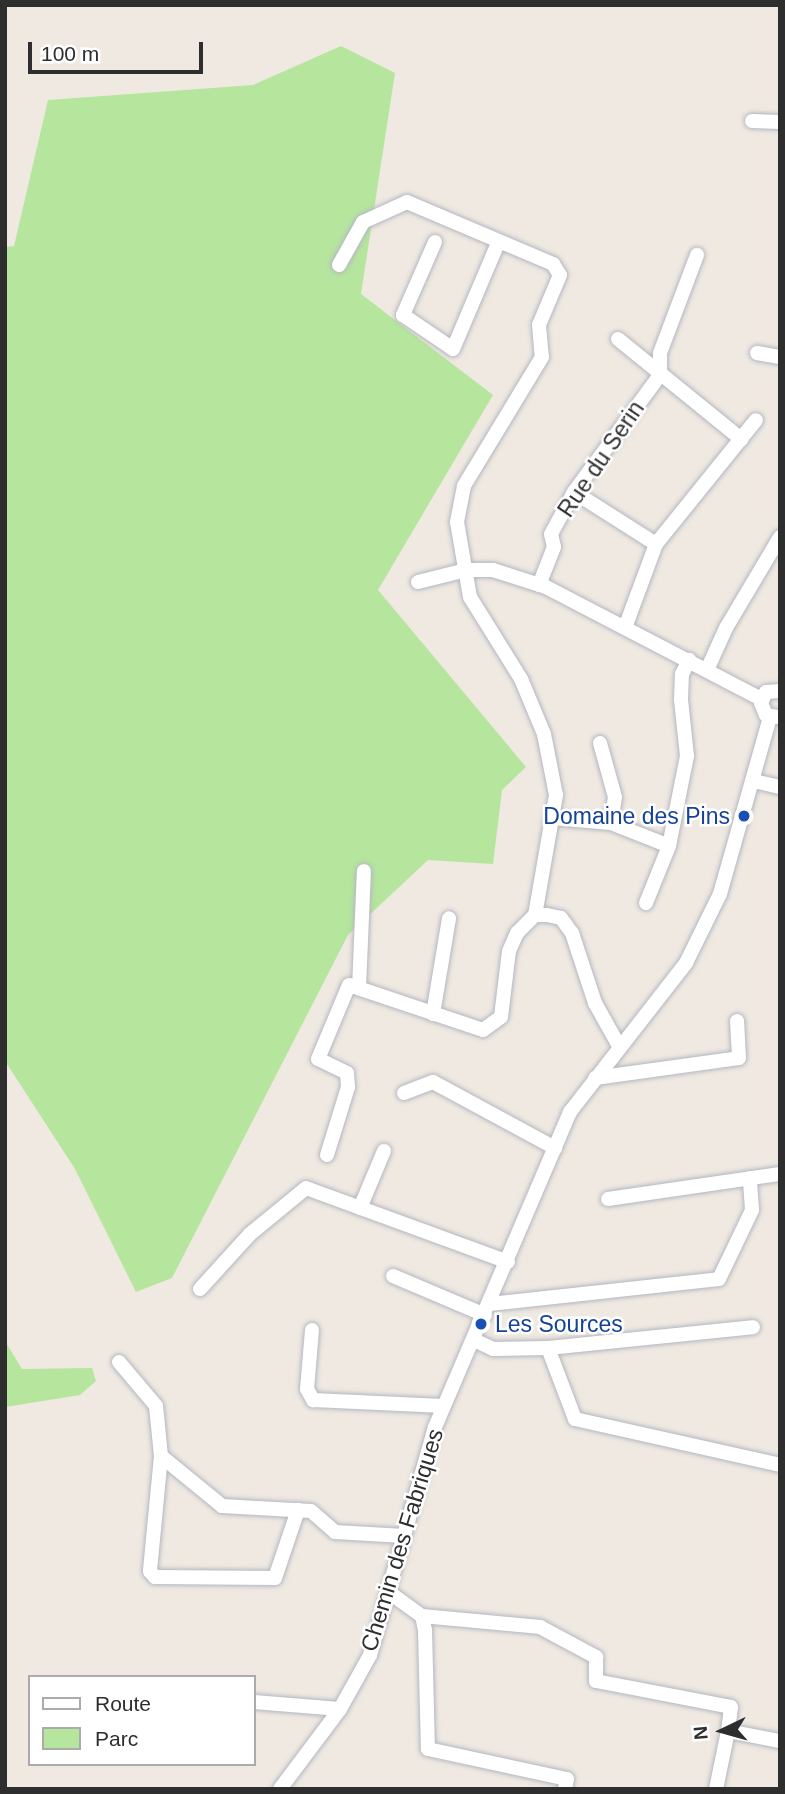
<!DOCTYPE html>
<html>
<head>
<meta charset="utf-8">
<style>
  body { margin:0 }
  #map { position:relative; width:785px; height:1794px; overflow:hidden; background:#efe9e1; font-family:Arial,sans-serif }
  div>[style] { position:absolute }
  .green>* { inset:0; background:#b6e59e }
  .roads { filter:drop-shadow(0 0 2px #b4b7c1) drop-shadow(0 0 2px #b4b7c1) }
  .minor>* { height:14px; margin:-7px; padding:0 7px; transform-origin:7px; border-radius:7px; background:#fff }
  .dots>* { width:19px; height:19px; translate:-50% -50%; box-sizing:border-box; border:4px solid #fff; border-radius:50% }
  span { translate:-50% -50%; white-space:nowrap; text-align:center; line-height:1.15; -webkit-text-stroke:5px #fff; paint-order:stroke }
  .street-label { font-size:23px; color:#2e2e2e }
  .transit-label { font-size:23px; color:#164399 }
  .right { translate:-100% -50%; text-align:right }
  .left { translate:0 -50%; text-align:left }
  .frame { position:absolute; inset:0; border:7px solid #2e2e2e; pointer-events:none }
  .legend { position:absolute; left:28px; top:1675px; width:228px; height:91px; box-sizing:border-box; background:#fff; border:2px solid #ababab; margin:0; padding:9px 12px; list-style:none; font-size:21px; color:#2e2e2e }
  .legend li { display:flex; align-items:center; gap:14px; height:35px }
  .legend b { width:35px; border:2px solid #ababab }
  .north { position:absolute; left:687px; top:1696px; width:70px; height:70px; -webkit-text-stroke:5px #fff; paint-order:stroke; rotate:265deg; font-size:19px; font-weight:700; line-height:28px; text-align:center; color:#2e2e2e }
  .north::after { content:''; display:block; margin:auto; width:24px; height:32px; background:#2e2e2e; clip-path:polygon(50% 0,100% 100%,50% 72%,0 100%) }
  .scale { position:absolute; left:28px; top:42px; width:175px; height:32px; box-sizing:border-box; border:4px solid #2e2e2e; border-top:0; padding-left:9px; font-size:21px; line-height:24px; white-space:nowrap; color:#2e2e2e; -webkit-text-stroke:5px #fff; paint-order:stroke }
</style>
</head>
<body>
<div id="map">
  <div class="green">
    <i style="clip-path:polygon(341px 46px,395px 73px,361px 294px,493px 395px,378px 590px,526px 767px,502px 790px,493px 864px,428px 860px,348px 935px,172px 1278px,136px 1292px,75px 1169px,5px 1061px,5px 247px,14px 246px,48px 100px,253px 85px)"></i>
    <i style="clip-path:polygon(5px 1341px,22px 1369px,92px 1368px,96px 1381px,80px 1395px,5px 1407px)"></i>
  </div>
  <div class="roads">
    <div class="minor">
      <i style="left:752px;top:121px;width:28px;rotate:2deg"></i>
      <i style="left:435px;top:242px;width:80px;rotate:113.7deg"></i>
      <i style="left:403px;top:315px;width:60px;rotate:34.2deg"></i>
      <i style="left:453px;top:349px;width:115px;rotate:-67deg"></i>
      <i style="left:339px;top:265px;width:49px;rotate:-60.8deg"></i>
      <i style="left:363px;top:222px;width:48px;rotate:-24.4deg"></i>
      <i style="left:407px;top:202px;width:159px;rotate:23deg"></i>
      <i style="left:553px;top:264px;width:13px;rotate:58deg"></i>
      <i style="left:560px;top:275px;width:54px;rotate:112.8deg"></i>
      <i style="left:539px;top:325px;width:32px;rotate:85deg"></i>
      <i style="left:542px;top:357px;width:151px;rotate:121.2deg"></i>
      <i style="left:464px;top:486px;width:37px;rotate:101deg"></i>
      <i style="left:457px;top:522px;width:76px;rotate:80.2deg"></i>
      <i style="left:470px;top:597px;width:97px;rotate:58.1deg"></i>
      <i style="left:521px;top:679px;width:60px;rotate:67.3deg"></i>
      <i style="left:544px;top:734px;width:62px;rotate:78.9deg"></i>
      <i style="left:556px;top:795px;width:122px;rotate:99.9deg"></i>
      <i style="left:618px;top:339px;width:159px;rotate:39.1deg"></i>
      <i style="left:757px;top:353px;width:23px;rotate:10deg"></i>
      <i style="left:574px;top:492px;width:97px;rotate:32.4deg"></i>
      <i style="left:418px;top:582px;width:49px;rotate:-14deg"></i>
      <i style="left:466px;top:570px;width:27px"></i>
      <i style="left:493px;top:570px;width:56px;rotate:17.8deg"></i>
      <i style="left:546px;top:587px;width:242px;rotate:27.5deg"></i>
      <i style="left:539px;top:585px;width:41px;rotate:-68.5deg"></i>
      <i style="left:554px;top:547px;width:13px;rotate:-103deg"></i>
      <i style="left:551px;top:534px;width:48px;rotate:-61.3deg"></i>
      <i style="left:574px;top:492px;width:145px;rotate:-53.7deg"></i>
      <i style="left:660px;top:375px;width:22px;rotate:-90deg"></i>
      <i style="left:660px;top:353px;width:105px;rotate:-69.3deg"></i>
      <i style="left:626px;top:625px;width:86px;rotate:-69.7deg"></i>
      <i style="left:656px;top:544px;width:159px;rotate:-51.1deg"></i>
      <i style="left:707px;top:670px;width:46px;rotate:-65.7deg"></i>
      <i style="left:726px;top:628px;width:106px;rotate:-59.3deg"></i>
      <i style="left:778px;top:717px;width:12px;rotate:-171deg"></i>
      <i style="left:766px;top:715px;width:13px;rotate:-113deg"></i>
      <i style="left:761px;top:703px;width:12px;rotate:-66deg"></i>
      <i style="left:766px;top:692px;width:14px;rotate:-4deg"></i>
      <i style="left:600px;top:743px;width:56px;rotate:74.5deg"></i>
      <i style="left:615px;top:797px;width:26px;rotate:99deg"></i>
      <i style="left:754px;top:781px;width:27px;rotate:13deg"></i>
      <i style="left:553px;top:818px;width:58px;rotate:4.9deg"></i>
      <i style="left:611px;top:823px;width:62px;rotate:21.6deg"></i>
      <i style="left:646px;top:903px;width:61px;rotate:-68deg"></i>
      <i style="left:669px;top:846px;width:92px;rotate:-78.7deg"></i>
      <i style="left:687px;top:756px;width:56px;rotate:-96.1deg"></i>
      <i style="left:681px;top:700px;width:26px;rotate:-88deg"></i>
      <i style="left:682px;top:674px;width:16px;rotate:-63deg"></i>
      <i style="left:359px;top:988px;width:117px;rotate:-87.6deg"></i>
      <i style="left:433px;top:1014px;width:97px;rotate:-80.5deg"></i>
      <i style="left:595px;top:1078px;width:145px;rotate:-7.9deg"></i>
      <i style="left:739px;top:1058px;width:37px;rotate:-93deg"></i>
      <i style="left:404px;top:1093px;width:31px;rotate:-21deg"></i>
      <i style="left:433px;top:1082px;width:139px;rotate:28.4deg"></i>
      <i style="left:327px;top:1155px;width:71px;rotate:-72.8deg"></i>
      <i style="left:348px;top:1087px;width:14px;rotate:-94deg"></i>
      <i style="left:347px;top:1073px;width:32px;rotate:-154deg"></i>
      <i style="left:318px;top:1059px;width:80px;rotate:-67.3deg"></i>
      <i style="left:349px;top:985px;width:141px;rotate:18.6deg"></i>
      <i style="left:483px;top:1030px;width:22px;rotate:-36deg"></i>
      <i style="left:501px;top:1017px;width:66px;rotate:-83.1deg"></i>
      <i style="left:509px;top:951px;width:20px;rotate:-66deg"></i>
      <i style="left:517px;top:933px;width:25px;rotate:-45deg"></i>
      <i style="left:535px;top:915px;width:12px"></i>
      <i style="left:547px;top:915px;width:14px;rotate:12deg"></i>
      <i style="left:561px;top:918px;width:19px;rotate:54deg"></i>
      <i style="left:572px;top:933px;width:74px;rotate:71.8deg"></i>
      <i style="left:595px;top:1003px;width:49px;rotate:60.8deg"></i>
      <i style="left:608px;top:1199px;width:174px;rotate:-8.3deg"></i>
      <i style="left:360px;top:1208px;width:62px;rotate:-67.2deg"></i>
      <i style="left:393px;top:1276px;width:100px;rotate:23deg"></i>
      <i style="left:200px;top:1289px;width:74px;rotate:-47.7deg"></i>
      <i style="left:250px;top:1234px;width:72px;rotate:-39.4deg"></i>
      <i style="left:306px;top:1188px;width:215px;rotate:20.1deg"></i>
      <i style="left:490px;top:1304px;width:230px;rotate:-6.2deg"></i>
      <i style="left:719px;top:1279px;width:76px;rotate:-64.4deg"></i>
      <i style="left:752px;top:1210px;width:32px;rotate:-94deg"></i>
      <i style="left:312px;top:1330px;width:59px;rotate:94.8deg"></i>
      <i style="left:307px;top:1389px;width:13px;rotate:61deg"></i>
      <i style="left:313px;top:1400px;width:131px;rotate:2.6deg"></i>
      <i style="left:474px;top:1340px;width:21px;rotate:25deg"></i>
      <i style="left:493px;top:1349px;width:55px;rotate:-1deg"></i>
      <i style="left:548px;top:1348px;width:76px;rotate:69.2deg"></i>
      <i style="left:575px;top:1419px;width:210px;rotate:12.6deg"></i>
      <i style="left:548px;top:1348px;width:206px;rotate:-5.8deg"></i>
      <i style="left:119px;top:1362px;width:57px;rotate:49.9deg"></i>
      <i style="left:156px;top:1406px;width:50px;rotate:84.3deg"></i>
      <i style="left:161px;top:1456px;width:116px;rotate:95.5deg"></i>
      <i style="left:150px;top:1571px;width:8px;rotate:50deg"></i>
      <i style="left:155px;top:1577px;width:120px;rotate:0.5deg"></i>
      <i style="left:275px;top:1578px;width:72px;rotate:-71.3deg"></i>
      <i style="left:161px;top:1456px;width:79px;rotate:39.3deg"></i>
      <i style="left:222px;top:1506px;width:89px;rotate:3.2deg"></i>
      <i style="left:311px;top:1511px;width:32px;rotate:41deg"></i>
      <i style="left:335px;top:1532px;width:69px;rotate:3.3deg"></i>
      <i style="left:390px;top:1593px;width:39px;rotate:36deg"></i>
      <i style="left:422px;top:1616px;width:14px;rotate:78deg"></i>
      <i style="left:425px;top:1630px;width:119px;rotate:88.6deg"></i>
      <i style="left:428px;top:1749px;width:142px;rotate:12.2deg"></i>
      <i style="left:567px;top:1779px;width:10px;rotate:101deg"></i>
      <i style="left:422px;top:1616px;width:119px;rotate:5.3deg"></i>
      <i style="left:540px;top:1627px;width:64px;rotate:28.2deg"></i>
      <i style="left:596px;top:1657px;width:24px;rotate:90deg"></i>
      <i style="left:596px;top:1681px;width:137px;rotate:10.9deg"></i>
      <i style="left:731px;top:1707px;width:24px;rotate:97deg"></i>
      <i style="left:728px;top:1731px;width:53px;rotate:10.9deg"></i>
      <i style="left:254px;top:1702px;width:86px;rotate:4.7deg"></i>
      <i style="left:280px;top:1789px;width:100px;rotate:-53.1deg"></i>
      <i style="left:340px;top:1709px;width:62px;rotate:-60.9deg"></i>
      <i style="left:370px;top:1655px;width:237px;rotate:-74.1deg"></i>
      <i style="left:435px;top:1427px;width:343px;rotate:-66.8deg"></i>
      <i style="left:570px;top:1112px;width:189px;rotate:-52.1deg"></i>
      <i style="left:686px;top:963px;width:77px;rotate:-63.8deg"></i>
      <i style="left:720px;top:894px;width:184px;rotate:-74.2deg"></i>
      <i style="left:716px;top:1789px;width:59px;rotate:-78.3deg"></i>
    </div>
  </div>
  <div class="dots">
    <i style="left:744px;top:816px;background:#1a4fb4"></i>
    <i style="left:481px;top:1324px;background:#1a4fb4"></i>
  </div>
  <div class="street-label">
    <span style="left:601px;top:459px;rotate:-56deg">Rue du Serin</span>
    <span style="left:402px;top:1540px;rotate:-73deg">Chemin des Fabriques</span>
  </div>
  <div class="transit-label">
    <span class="right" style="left:730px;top:816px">Domaine des Pins</span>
    <span class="left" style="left:495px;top:1324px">Les Sources</span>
  </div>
  <div class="frame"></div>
  <ul class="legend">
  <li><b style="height:9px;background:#fff"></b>Route</li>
  <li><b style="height:19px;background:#b6e59e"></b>Parc</li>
  </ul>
  <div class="north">N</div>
  <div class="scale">100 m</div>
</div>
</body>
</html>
